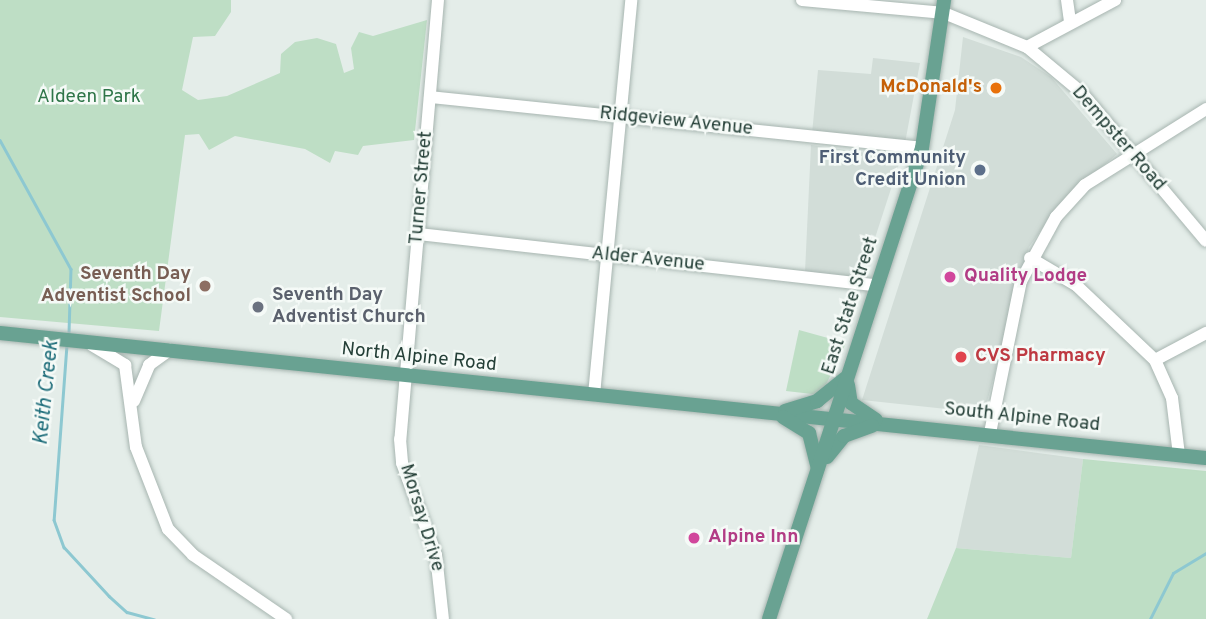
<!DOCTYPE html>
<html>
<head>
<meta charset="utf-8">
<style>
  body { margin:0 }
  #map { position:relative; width:1206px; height:619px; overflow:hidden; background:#e4ede9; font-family:Overpass,sans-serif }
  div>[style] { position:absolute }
  .built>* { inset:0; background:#d2ddd8 }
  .green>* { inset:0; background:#bedec5 }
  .stream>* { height:2.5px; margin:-1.25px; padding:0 1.25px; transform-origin:1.25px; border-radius:1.25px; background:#8dc8d1 }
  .roads { filter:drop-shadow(0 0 2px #a7b5b0) drop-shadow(0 0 2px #a7b5b0) }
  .minor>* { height:12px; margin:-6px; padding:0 6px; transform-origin:6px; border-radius:6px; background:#fff }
  .major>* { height:14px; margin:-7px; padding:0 7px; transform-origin:7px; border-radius:7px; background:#69a292 }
  .dots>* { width:19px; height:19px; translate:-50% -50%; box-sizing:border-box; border:4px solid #f5faf7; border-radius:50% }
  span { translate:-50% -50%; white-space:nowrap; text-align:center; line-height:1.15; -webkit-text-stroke:5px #f5faf7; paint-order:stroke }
  .food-label { font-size:19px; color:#c56008; font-weight:700 }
  .right { translate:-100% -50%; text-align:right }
  .park-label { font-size:19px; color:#2e7548 }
  .street-label { font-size:19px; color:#243f37 }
  .service-label { font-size:19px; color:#4e5e75; font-weight:700 }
  .education-label { font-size:19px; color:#785e54; font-weight:700 }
  .hotel-label { font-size:19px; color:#b23c85; font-weight:700 }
  .left { translate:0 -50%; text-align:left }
  .worship-label { font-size:19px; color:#5b616d; font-weight:700 }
  .health-label { font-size:19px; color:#be3a42; font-weight:700 }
  .water-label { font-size:21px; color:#1e6d7a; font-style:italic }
</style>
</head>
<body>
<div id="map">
  <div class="built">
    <i style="clip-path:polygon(963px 37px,1021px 57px,1051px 77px,1117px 154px,1062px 201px,1029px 247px,984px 413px,862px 400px,955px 110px)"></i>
    <i style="clip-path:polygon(873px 58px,920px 63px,905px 143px,812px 134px,818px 70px,871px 74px)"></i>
    <i style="clip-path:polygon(811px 145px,901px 158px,862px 278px,805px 272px)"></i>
    <i style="clip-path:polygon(979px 445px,1083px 459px,1071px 558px,956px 548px)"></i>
  </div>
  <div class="green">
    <i style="clip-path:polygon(0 0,231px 0,231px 12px,215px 36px,193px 37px,182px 90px,198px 100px,227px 96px,280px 73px,281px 54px,295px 42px,317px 38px,336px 44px,344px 73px,354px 69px,351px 48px,359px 32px,373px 36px,427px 20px,414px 140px,363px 146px,358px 155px,335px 151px,330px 163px,305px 149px,235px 136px,209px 150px,199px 134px,185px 135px,159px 331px,0 317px)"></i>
    <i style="clip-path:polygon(799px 330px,846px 343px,821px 395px,786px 391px)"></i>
    <i style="clip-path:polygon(1083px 459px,1206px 471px,1206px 619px,927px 619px,956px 548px,1071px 558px)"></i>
  </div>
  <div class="stream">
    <i style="left:0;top:140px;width:147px;rotate:61.2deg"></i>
    <i style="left:71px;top:269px;width:65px;rotate:91.8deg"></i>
    <i style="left:67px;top:345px;width:175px;rotate:94.2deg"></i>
    <i style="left:54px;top:520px;width:29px;rotate:70deg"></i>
    <i style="left:64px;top:547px;width:67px;rotate:47.4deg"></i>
    <i style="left:109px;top:596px;width:24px;rotate:42deg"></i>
    <i style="left:127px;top:612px;width:28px;rotate:15deg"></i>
    <i style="left:1150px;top:619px;width:51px;rotate:-63.4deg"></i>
    <i style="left:1173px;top:573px;width:39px;rotate:-31deg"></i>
  </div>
  <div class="roads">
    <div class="minor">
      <i style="left:438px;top:0;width:441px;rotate:94.9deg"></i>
      <i style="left:400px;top:439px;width:24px;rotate:85deg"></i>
      <i style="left:402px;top:463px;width:98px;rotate:69.7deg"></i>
      <i style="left:436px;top:555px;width:64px;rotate:83.8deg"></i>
      <i style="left:802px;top:0;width:143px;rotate:5.2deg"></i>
      <i style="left:944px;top:13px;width:90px;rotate:22.3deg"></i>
      <i style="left:1027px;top:47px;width:70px;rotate:39.8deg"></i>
      <i style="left:1081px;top:92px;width:194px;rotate:50deg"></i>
      <i style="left:1067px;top:0;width:21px;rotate:82deg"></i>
      <i style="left:1027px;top:47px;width:100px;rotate:-28.1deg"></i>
      <i style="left:430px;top:97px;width:495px;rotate:5.9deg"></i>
      <i style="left:418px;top:234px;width:463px;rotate:6.4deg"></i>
      <i style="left:1030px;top:258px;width:53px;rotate:30.4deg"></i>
      <i style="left:1076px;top:285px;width:109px;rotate:43.5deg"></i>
      <i style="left:1155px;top:360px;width:42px;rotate:65.9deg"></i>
      <i style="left:1172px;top:398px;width:57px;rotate:83deg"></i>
      <i style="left:92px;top:345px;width:39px;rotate:31deg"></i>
      <i style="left:125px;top:365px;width:83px;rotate:82.4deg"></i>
      <i style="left:136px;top:447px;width:88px;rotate:68.7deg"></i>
      <i style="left:168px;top:529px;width:36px;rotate:46deg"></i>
      <i style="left:193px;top:555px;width:113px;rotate:34.5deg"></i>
      <i style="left:1155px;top:360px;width:58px;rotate:-27.9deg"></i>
      <i style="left:594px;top:395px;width:397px;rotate:-84.6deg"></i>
      <i style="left:134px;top:401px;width:39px;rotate:-67deg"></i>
      <i style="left:149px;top:365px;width:26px;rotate:-36deg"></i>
      <i style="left:990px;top:433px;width:155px;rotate:-78.5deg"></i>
      <i style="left:1021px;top:281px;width:73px;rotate:-61.3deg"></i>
      <i style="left:1056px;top:217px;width:43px;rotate:-47.8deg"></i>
      <i style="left:1085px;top:185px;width:143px;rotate:-32.1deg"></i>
    </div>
    <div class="major">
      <i style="left:0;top:333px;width:1212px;rotate:5.92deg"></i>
      <i style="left:848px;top:385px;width:18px;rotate:81deg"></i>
      <i style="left:851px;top:403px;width:30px;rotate:34deg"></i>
      <i style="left:785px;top:411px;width:34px;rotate:-17deg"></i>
      <i style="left:817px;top:401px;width:36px;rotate:-39deg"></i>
      <i style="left:783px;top:417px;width:31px;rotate:32deg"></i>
      <i style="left:809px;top:433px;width:36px;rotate:76deg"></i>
      <i style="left:827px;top:457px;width:27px;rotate:-51deg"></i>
      <i style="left:844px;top:436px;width:30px;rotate:-20deg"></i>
      <i style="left:769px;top:619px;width:495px;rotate:-72deg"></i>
      <i style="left:922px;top:148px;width:150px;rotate:-81.5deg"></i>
    </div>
  </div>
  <div class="dots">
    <i style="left:996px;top:88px;background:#e8710a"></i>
    <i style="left:980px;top:170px;background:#5c6f8a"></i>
    <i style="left:950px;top:277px;background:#d1479c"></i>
    <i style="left:205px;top:286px;background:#8d6e63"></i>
    <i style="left:258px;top:307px;background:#6b7280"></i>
    <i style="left:961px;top:357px;background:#e0444e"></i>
    <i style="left:694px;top:538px;background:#d1479c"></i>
  </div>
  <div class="food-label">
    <span class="right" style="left:982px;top:88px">McDonald's</span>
  </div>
  <div class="park-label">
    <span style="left:89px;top:98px">Aldeen Park</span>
  </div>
  <div class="street-label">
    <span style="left:676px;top:122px;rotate:6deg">Ridgeview Avenue</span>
    <span style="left:1118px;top:139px;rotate:49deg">Dempster Road</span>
    <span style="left:422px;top:188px;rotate:-85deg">Turner Street</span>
    <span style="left:648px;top:260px;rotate:6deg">Alder Avenue</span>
    <span style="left:851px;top:306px;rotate:-72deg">East State Street</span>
    <span style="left:419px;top:358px;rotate:6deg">North Alpine Road</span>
    <span style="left:1022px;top:418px;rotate:6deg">South Alpine Road</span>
    <span style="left:421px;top:518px;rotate:73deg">Morsay Drive</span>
  </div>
  <div class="service-label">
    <span class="right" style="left:966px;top:170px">First Community<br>Credit Union</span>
  </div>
  <div class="education-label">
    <span class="right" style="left:191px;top:286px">Seventh Day<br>Adventist School</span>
  </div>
  <div class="hotel-label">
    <span class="left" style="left:964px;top:277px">Quality Lodge</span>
    <span class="left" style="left:708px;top:538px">Alpine Inn</span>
  </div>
  <div class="worship-label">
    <span class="left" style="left:272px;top:307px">Seventh Day<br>Adventist Church</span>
  </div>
  <div class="health-label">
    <span class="left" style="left:975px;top:357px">CVS Pharmacy</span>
  </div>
  <div class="water-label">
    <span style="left:47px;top:393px;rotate:-84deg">Keith Creek</span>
  </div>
</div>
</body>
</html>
